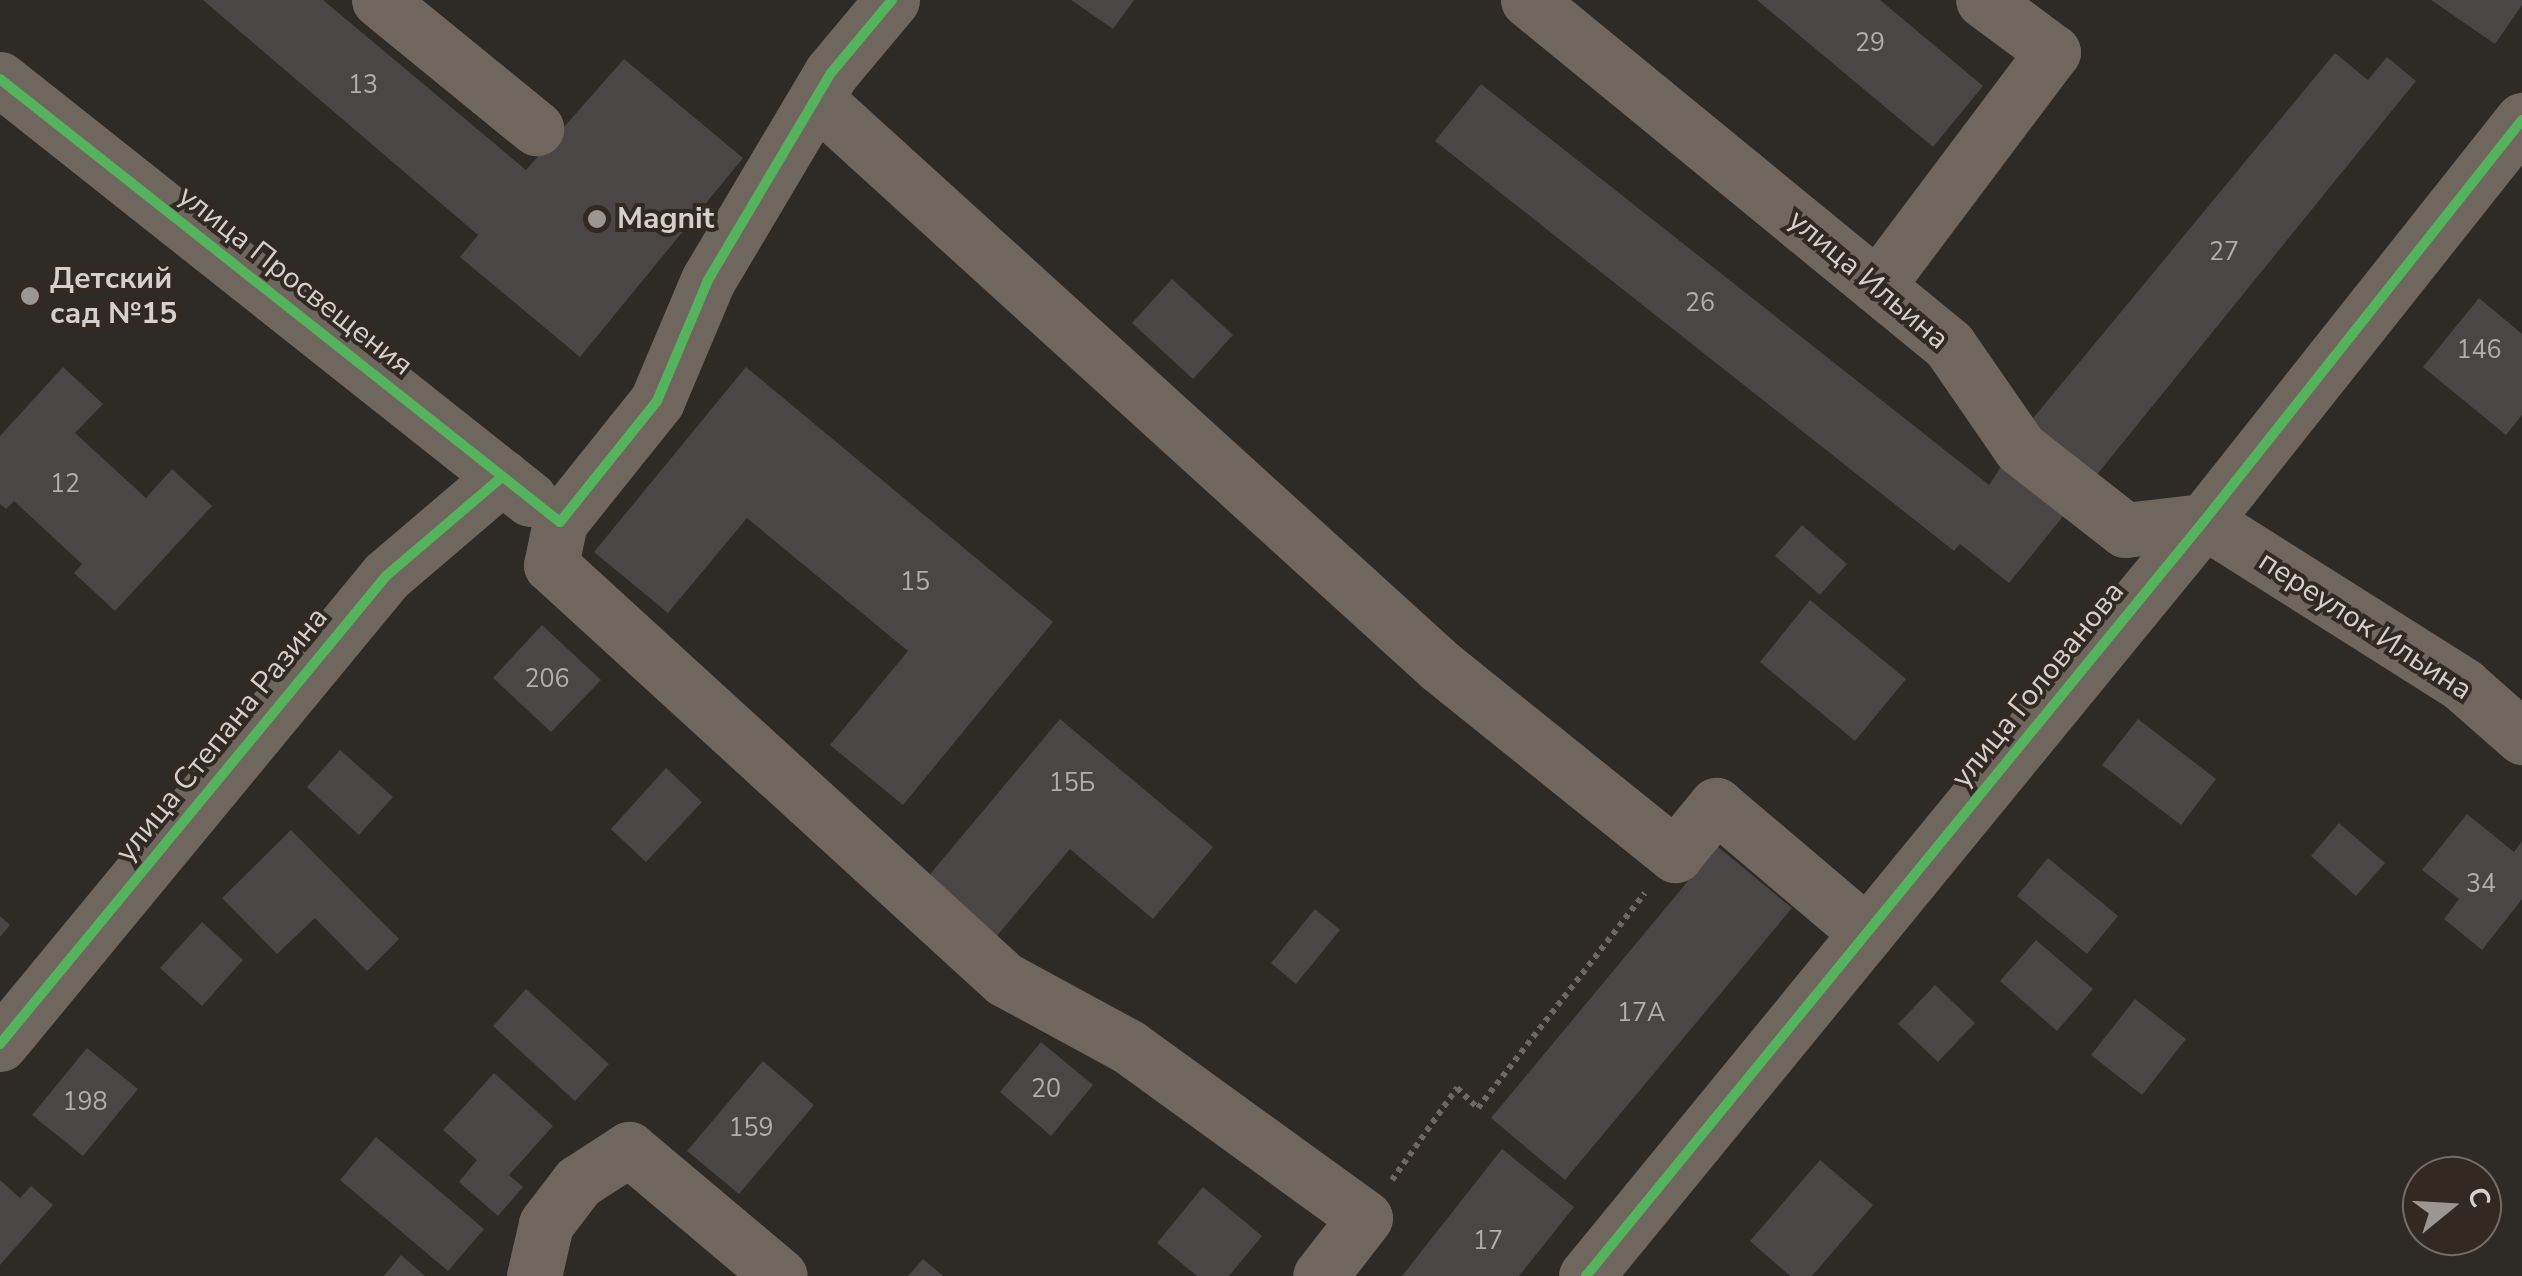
<!DOCTYPE html>
<html>
<head>
<meta charset="utf-8">
<style>
  body { margin:0 }
  #map { position:relative; width:2522px; height:1276px; overflow:hidden; background:#2e2a26; font-family:"Nunito Sans",sans-serif }
  div>[style] { position:absolute }
  .building>* { inset:0; background:#494645 }
  .path>* { height:6px; margin-top:-3px; transform-origin:0; background:repeating-linear-gradient(90deg,#6f6862 0 5px,transparent 0 10px) }
  .minor>* { height:55px; margin:-27.5px; padding:0 27.5px; transform-origin:27.5px; border-radius:27.5px; background:#6f675e }
  .cycleway>* { height:10px; margin:-5px; padding:0 5px; transform-origin:5px; border-radius:5px; background:#56b35d }
  .dots>* { width:28px; height:28px; translate:-50% -50%; box-sizing:border-box; border:5px solid #322923; border-radius:50% }
  span { translate:-50% -50%; white-space:nowrap; text-align:center; line-height:1.15; -webkit-text-stroke:8px #322923; paint-order:stroke }
  .number-label { font-size:25px; color:#b2aeaa }
  .number-label span { -webkit-text-stroke-width:0 }
  .poi-label { font-size:30px; color:#d5d0cc; font-weight:700 }
  .left { translate:0 -50%; text-align:left }
  .street-label { font-size:30px; color:#d5d0cc }
  .north { position:absolute; left:2402px; top:1156px; width:100px; height:100px; box-sizing:border-box; background:#322923; border:2px solid #736c67; border-radius:50%; rotate:72deg; font-size:28px; font-weight:700; line-height:40px; text-align:center; color:#d5d0cc }
  .north::after { content:''; display:block; margin:auto; width:35px; height:45px; background:#9b9692; clip-path:polygon(50% 0,100% 100%,50% 72%,0 100%) }
</style>
</head>
<body>
<div id="map">
  <div class="building">
    <i style="clip-path:polygon(203px 0,323px 0,526px 170px,624px 59px,743px 158px,580px 357px,460px 257px,478px 235px)"></i>
    <i style="clip-path:polygon(1071px 0,1134px 0,1113px 29px)"></i>
    <i style="clip-path:polygon(1757px 0,1880px 0,1983px 86px,1933px 147px)"></i>
    <i style="clip-path:polygon(2431px 0,2522px 0,2522px 5px,2495px 44px)"></i>
    <i style="clip-path:polygon(2335px 53px,2368px 80px,2387px 57px,2416px 81px,2009px 583px,1960px 544px,1954px 551px,1435px 141px,1481px 84px,1989px 485px,2030px 422px)"></i>
    <i style="clip-path:polygon(1172px 279px,1233px 335px,1193px 379px,1132px 323px)"></i>
    <i style="clip-path:polygon(2479px 298px,2522px 334px,2522px 415px,2506px 435px,2423px 367px)"></i>
    <i style="clip-path:polygon(63px 367px,103px 404px,75px 433px,146px 498px,172px 469px,212px 506px,115px 611px,74px 573px,82px 564px,14px 501px,6px 509px,0 504px,0 436px)"></i>
    <i style="clip-path:polygon(746px 367px,1053px 622px,903px 805px,830px 745px,908px 651px,747px 518px,668px 613px,594px 552px)"></i>
    <i style="clip-path:polygon(1802px 525px,1847px 564px,1820px 595px,1775px 556px)"></i>
    <i style="clip-path:polygon(1810px 600px,1906px 679px,1855px 741px,1760px 662px)"></i>
    <i style="clip-path:polygon(542px 625px,601px 680px,551px 732px,493px 678px)"></i>
    <i style="clip-path:polygon(1060px 719px,1213px 847px,1153px 919px,1070px 849px,995px 938px,926px 879px)"></i>
    <i style="clip-path:polygon(2138px 719px,2216px 779px,2181px 825px,2102px 765px)"></i>
    <i style="clip-path:polygon(340px 750px,393px 797px,359px 835px,307px 787px)"></i>
    <i style="clip-path:polygon(666px 768px,702px 802px,646px 862px,611px 829px)"></i>
    <i style="clip-path:polygon(2467px 814px,2514px 852px,2522px 841px,2522px 899px,2482px 950px,2444px 919px,2459px 899px,2422px 870px)"></i>
    <i style="clip-path:polygon(2339px 823px,2385px 863px,2356px 896px,2311px 856px)"></i>
    <i style="clip-path:polygon(291px 830px,399px 939px,367px 971px,315px 918px,277px 954px,222px 898px)"></i>
    <i style="clip-path:polygon(1717px 846px,1792px 908px,1565px 1180px,1491px 1118px)"></i>
    <i style="clip-path:polygon(2048px 858px,2118px 916px,2087px 954px,2017px 896px)"></i>
    <i style="clip-path:polygon(1315px 909px,1340px 930px,1296px 984px,1271px 963px)"></i>
    <i style="clip-path:polygon(0 916px,10px 925px,0 937px)"></i>
    <i style="clip-path:polygon(202px 922px,243px 960px,202px 1006px,160px 968px)"></i>
    <i style="clip-path:polygon(2036px 940px,2093px 989px,2057px 1031px,2000px 981px)"></i>
    <i style="clip-path:polygon(1935px 985px,1975px 1023px,1938px 1062px,1898px 1024px)"></i>
    <i style="clip-path:polygon(526px 989px,609px 1064px,575px 1101px,493px 1026px)"></i>
    <i style="clip-path:polygon(2135px 999px,2186px 1039px,2142px 1095px,2091px 1055px)"></i>
    <i style="clip-path:polygon(1041px 1042px,1093px 1085px,1051px 1136px,1000px 1092px)"></i>
    <i style="clip-path:polygon(87px 1048px,138px 1089px,83px 1156px,32px 1115px)"></i>
    <i style="clip-path:polygon(763px 1061px,814px 1105px,739px 1194px,687px 1151px)"></i>
    <i style="clip-path:polygon(494px 1073px,553px 1126px,509px 1175px,523px 1187px,498px 1216px,459px 1182px,477px 1160px,443px 1130px)"></i>
    <i style="clip-path:polygon(376px 1137px,484px 1229px,448px 1271px,340px 1180px)"></i>
    <i style="clip-path:polygon(1502px 1149px,1574px 1207px,1519px 1276px,1402px 1276px)"></i>
    <i style="clip-path:polygon(1820px 1160px,1873px 1205px,1812px 1276px,1790px 1276px,1750px 1241px)"></i>
    <i style="clip-path:polygon(0 1180px,20px 1198px,31px 1186px,53px 1205px,0 1265px)"></i>
    <i style="clip-path:polygon(1203px 1187px,1262px 1236px,1229px 1276px,1197px 1276px,1157px 1243px)"></i>
    <i style="clip-path:polygon(401px 1255px,425px 1276px,384px 1276px)"></i>
    <i style="clip-path:polygon(923px 1259px,943px 1276px,908px 1276px)"></i>
  </div>
  <div class="path">
    <i style="left:1392px;top:1180px;width:113px;rotate:-54.8deg"></i>
    <i style="left:1457px;top:1088px;width:29px;rotate:44deg"></i>
    <i style="left:1478px;top:1108px;width:272px;rotate:-52.2deg"></i>
  </div>
  <div class="minor">
    <i style="left:379px;top:0;width:203px;rotate:39.2deg"></i>
    <i style="left:892px;top:0;width:95px;rotate:129.9deg"></i>
    <i style="left:831px;top:73px;width:241px;rotate:120.7deg"></i>
    <i style="left:708px;top:280px;width:131px;rotate:112.9deg"></i>
    <i style="left:657px;top:401px;width:155px;rotate:128.7deg"></i>
    <i style="left:560px;top:522px;width:44px;rotate:101.8deg"></i>
    <i style="left:551px;top:565px;width:614px;rotate:42.42deg"></i>
    <i style="left:1004px;top:979px;width:142px;rotate:28.5deg"></i>
    <i style="left:1129px;top:1047px;width:291px;rotate:35.9deg"></i>
    <i style="left:1365px;top:1218px;width:73px;rotate:127.8deg"></i>
    <i style="left:1528px;top:0;width:544px;rotate:39.33deg"></i>
    <i style="left:1949px;top:345px;width:125px;rotate:55.4deg"></i>
    <i style="left:2020px;top:448px;width:133px;rotate:38deg"></i>
    <i style="left:2125px;top:530px;width:80px;rotate:-6.5deg"></i>
    <i style="left:2204px;top:521px;width:307px;rotate:32.3deg"></i>
    <i style="left:2463px;top:685px;width:79px;rotate:41.4deg"></i>
    <i style="left:0;top:79px;width:676px;rotate:38.4deg"></i>
    <i style="left:816px;top:99px;width:843px;rotate:42.26deg"></i>
    <i style="left:1440px;top:666px;width:302px;rotate:38.8deg"></i>
    <i style="left:1675px;top:855px;width:65px;rotate:-50.6deg"></i>
    <i style="left:1716px;top:805px;width:198px;rotate:40.3deg"></i>
    <i style="left:1877px;top:286px;width:293px;rotate:-53.1deg"></i>
    <i style="left:2053px;top:52px;width:87px;rotate:-143.4deg"></i>
    <i style="left:0;top:1044px;width:607px;rotate:-50.48deg"></i>
    <i style="left:386px;top:576px;width:153px;rotate:-40.5deg"></i>
    <i style="left:534px;top:1276px;width:53px;rotate:-77deg"></i>
    <i style="left:546px;top:1224px;width:53px;rotate:-52.7deg"></i>
    <i style="left:578px;top:1182px;width:61px;rotate:-32.9deg"></i>
    <i style="left:629px;top:1149px;width:197px;rotate:40.1deg"></i>
    <i style="left:1586px;top:1276px;width:976px;rotate:-50.7deg"></i>
    <i style="left:2204px;top:521px;width:512px;rotate:-51.58deg"></i>
  </div>
  <div class="cycleway">
    <i style="left:0;top:79px;width:714px;rotate:38.35deg"></i>
    <i style="left:560px;top:522px;width:155px;rotate:-51.3deg"></i>
    <i style="left:657px;top:401px;width:131px;rotate:-67.1deg"></i>
    <i style="left:708px;top:280px;width:241px;rotate:-59.3deg"></i>
    <i style="left:831px;top:73px;width:95px;rotate:-50.1deg"></i>
    <i style="left:0;top:1044px;width:607px;rotate:-50.48deg"></i>
    <i style="left:386px;top:576px;width:153px;rotate:-40.5deg"></i>
    <i style="left:1586px;top:1276px;width:976px;rotate:-50.7deg"></i>
    <i style="left:2204px;top:521px;width:512px;rotate:-51.58deg"></i>
  </div>
  <div class="dots">
    <i style="left:597px;top:219px;background:#9b9692"></i>
    <i style="left:30px;top:296px;background:#9b9692"></i>
  </div>
  <div class="number-label">
    <span style="left:1870px;top:43px">29</span>
    <span style="left:363px;top:85px">13</span>
    <span style="left:2224px;top:252px">27</span>
    <span style="left:1700px;top:303px">26</span>
    <span style="left:2479px;top:350px">146</span>
    <span style="left:65px;top:484px">12</span>
    <span style="left:915px;top:582px">15</span>
    <span style="left:547px;top:679px">206</span>
    <span style="left:1072px;top:783px">15Б</span>
    <span style="left:2481px;top:884px">34</span>
    <span style="left:1641px;top:1013px">17А</span>
    <span style="left:1046px;top:1089px">20</span>
    <span style="left:85px;top:1102px">198</span>
    <span style="left:751px;top:1128px">159</span>
    <span style="left:1488px;top:1241px">17</span>
  </div>
  <div class="poi-label">
    <span class="left" style="left:617px;top:219px">Magnit</span>
    <span class="left" style="left:50px;top:296px">Детский<br>сад №15</span>
  </div>
  <div class="street-label">
    <span style="left:1868px;top:280px;rotate:40deg">улица Ильина</span>
    <span style="left:295px;top:281px;rotate:38deg">улица Просвещения</span>
    <span style="left:2365px;top:626px;rotate:33deg">переулок Ильина</span>
    <span style="left:2038px;top:685px;rotate:-51deg">улица Голованова</span>
    <span style="left:222px;top:735px;rotate:-51deg">улица Степана Разина</span>
  </div>
  <div class="north">С</div>
</div>
</body>
</html>
